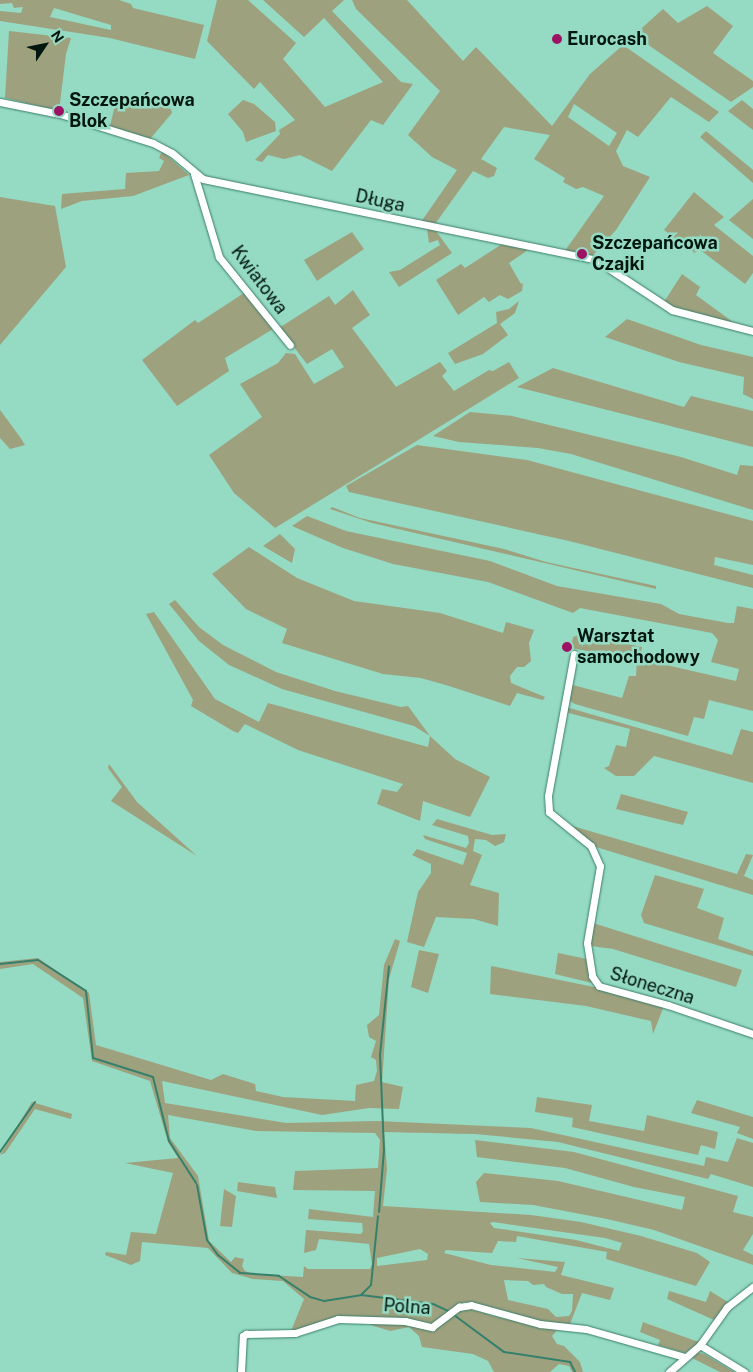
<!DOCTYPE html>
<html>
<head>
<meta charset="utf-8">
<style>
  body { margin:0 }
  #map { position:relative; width:753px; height:1372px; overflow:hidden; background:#95dac3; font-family:"Public Sans",sans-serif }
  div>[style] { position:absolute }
  .green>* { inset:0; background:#9ea17e }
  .stream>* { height:2px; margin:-1px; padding:0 1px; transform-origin:1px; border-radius:1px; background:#35806b }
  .roads { filter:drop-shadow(0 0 1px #397e69) drop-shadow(0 0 1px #397e69) }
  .minor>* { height:7px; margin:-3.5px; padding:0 3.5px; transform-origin:3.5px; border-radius:3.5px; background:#fff }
  .dots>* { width:14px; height:14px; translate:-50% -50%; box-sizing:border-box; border:2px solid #95dac3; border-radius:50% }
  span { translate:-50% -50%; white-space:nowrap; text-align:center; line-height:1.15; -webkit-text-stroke:5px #95dac3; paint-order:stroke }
  .poi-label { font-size:18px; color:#00160e; font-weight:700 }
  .left { translate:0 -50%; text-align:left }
  .street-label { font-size:18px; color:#00160e }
  .north { position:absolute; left:20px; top:20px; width:50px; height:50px; -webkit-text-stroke:4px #95dac3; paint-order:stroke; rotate:56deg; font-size:14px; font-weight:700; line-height:20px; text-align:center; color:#00160e }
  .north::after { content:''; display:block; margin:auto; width:18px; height:22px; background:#00160e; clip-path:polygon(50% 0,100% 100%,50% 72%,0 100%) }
</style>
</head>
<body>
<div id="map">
  <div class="green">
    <i style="clip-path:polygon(evenodd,0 0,119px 0,131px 4px,133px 8px,204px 25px,195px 59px,110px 38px,0 21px,0 11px,21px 13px,23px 7px,14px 8px,12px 3px,0 4px,0 0,54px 8px,111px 25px,111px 30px,50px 17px,54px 8px)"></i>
    <i style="clip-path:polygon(217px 0,248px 0,296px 43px,283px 59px,325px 107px,383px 82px,324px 18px,304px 37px,263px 0,344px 0,332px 11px,401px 82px,413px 84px,383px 125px,371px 120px,332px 171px,300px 155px,284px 159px,268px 155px,262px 162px,255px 160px,280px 134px,279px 130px,295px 120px,260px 82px,254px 89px,207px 41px)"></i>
    <i style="clip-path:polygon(evenodd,352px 0,407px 0,463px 61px,476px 47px,552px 126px,590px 74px,623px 45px,719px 112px,709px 122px,671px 97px,638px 137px,627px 130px,616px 151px,623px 166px,650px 177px,616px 230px,592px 256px,564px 252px,604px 196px,583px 187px,576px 189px,563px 182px,565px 178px,534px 159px,550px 135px,504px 127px,481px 159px,497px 168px,494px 176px,488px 178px,473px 171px,435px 224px,421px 222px,457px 170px,432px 157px,408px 135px,440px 91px,356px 9px,352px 0,574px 104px,617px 133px,609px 146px,568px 117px,574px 104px)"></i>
    <i style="clip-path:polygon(707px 6px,733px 26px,713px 53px,753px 81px,753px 87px,731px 102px,634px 35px,663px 9px,678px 23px)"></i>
    <i style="clip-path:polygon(9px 31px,71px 38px,66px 54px,59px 111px,5px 98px)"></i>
    <i style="clip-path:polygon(117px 97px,171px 109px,172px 113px,150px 139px,110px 126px)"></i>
    <i style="clip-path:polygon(243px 100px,254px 104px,275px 122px,276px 131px,246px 142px,243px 132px,228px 114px)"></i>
    <i style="clip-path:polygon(742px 100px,753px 109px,753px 130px,728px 111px)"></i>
    <i style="clip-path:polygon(706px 131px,753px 170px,753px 183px,700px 137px)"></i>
    <i style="clip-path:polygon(162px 151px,189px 175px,133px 196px,82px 201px,61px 209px,62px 194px,125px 189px,126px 173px,159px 171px,164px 161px,159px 158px)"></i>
    <i style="clip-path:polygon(694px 192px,724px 217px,714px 225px,753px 256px,753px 273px,745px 284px,699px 249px,695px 253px,664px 230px)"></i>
    <i style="clip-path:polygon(0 197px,55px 206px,66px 267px,0 345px)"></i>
    <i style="clip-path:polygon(753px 199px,753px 239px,729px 220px)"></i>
    <i style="clip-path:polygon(427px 229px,436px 231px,452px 253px,399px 287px,389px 272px,400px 270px,440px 245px,438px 240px,429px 243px)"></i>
    <i style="clip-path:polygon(352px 232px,364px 249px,317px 281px,304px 260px)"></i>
    <i style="clip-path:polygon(502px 244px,528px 250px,509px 263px,521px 284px,523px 283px,522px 291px,508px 299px,500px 295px,489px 302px,484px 297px,458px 315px,436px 280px,461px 264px,465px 268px)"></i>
    <i style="clip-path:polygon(682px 274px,700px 287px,696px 295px,737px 325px,683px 311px,664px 302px)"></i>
    <i style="clip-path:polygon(353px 290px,370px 315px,352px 328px,396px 387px,440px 362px,447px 371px,442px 376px,454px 391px,489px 370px,493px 371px,509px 362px,519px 378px,275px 528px,234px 493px,209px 455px,262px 417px,240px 384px,278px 363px,286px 353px,295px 354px,314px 384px,344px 367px,332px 349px,307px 364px,279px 328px,329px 296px,335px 305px)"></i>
    <i style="clip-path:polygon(244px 293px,273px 329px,225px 358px,229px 371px,177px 406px,142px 360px,195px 320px,198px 323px)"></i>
    <i style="clip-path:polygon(519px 301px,515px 313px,500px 324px,508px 335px,483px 354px,455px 364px,448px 353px,497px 323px,496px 312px,509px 309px)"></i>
    <i style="clip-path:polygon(627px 319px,701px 345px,753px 357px,753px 399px,743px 394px,744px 377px,679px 362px,605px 337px)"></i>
    <i style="clip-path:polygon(553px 368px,684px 407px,691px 396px,753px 411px,753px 447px,517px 387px)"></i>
    <i style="clip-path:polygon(0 410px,20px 437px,25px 445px,10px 449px,0 438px)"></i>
    <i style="clip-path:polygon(470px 412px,512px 416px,681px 457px,737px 475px,740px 465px,753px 466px,753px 510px,571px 454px,538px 448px,459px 442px,433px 436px)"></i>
    <i style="clip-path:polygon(417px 445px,527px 460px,753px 521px,753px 565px,715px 557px,714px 565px,753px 575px,753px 588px,569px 541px,349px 492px,346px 486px)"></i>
    <i style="clip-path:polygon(332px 507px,360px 518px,504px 549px,546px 562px,656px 586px,656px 589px,372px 523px,330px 509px)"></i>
    <i style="clip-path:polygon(307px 516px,346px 531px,490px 561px,557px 586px,661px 604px,679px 614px,728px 623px,734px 623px,737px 606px,753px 609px,753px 711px,709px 700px,704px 719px,694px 717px,688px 736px,575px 704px,568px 700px,569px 684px,622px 698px,629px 676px,636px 676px,637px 660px,571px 648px,573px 637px,581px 634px,642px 647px,640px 659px,736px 681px,739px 669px,711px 662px,718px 640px,712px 633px,580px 608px,573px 613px,488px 582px,393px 564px,343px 548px,292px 526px)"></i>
    <i style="clip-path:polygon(280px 534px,295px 549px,292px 563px,263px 546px)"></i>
    <i style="clip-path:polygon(249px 547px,297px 578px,354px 601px,440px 613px,503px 633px,506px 622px,534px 630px,529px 643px,531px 661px,524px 667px,517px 667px,510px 676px,511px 683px,545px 697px,543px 700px,517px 693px,510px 706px,449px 686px,421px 678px,383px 674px,282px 643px,287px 629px,246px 609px,212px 574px)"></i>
    <i style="clip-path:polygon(175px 600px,199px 627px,223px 645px,276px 672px,335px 691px,401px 707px,408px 706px,430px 736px,455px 759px,490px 777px,470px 817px,423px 801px,420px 821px,377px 804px,382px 789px,397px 792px,403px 784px,298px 750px,245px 724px,238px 733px,233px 731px,196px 709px,191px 706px,193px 700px,146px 614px,154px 612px,215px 699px,259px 722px,268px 703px,428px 747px,430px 736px,414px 726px,282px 689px,229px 665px,199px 641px,169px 604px)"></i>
    <i style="clip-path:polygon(566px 707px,732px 755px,741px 729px,753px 732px,753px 783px,654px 756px,634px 776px,616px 776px,604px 768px,609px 766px,616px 745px,626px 747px,630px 729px,565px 712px)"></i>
    <i style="clip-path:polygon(109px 764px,137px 802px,197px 856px,111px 801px,122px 787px,108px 768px)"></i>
    <i style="clip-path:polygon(621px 794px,688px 812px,683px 825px,616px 809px)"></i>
    <i style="clip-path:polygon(437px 819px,492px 835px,506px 834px,504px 842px,495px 846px,486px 840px,475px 839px,473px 851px,482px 855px,470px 885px,499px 893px,498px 926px,474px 919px,436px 917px,424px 947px,407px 942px,418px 892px,431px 873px,431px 864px,412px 855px,417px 849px,463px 865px,467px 853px,425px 839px,423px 835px,466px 848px,469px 843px,468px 836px,432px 825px)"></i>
    <i style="clip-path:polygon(569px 825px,737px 874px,746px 854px,753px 855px,744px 876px,753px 880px,753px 895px,596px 847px)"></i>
    <i style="clip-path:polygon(655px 875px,704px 889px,697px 908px,724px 918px,718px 939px,753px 951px,753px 956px,644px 923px,641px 915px)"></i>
    <i style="clip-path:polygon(593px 923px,742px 970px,736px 987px,613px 949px,591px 946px)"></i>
    <i style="clip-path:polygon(evenodd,395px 939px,400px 941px,389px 979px,382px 1082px,403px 1087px,399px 1109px,369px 1108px,322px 1115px,162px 1081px,165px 1103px,286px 1123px,377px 1121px,531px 1128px,704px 1166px,706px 1157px,728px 1162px,737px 1138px,753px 1143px,753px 1187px,711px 1174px,708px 1179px,558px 1142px,475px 1134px,384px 1132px,387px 1169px,383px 1206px,531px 1215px,581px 1222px,641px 1236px,697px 1253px,710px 1262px,696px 1286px,606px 1259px,607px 1252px,517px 1236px,516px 1242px,498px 1241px,492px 1253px,446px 1250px,444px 1253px,491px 1265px,555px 1272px,558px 1267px,517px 1258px,565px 1262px,561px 1275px,614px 1288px,610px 1300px,582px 1293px,570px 1324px,545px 1323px,464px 1302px,435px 1324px,363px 1318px,291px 1331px,304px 1299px,283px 1281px,253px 1279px,232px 1273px,208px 1248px,142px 1242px,140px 1261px,131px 1265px,105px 1255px,106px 1252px,126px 1255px,131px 1232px,156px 1234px,173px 1173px,125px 1163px,178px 1158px,168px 1142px,150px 1081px,92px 1061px,83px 998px,33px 964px,0 969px,0 962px,38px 958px,89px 993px,96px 1045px,211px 1080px,223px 1074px,255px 1084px,256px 1091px,283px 1097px,355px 1101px,356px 1085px,374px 1081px,377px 1071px,376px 1060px,371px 1057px,376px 1041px,369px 1037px,367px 1025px,379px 1015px,384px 965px,395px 939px,168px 1115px,256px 1131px,375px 1133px,380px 1140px,378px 1168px,295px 1171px,293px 1190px,375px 1191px,373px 1217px,309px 1209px,308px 1219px,362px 1223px,363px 1231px,361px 1234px,306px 1230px,304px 1253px,316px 1250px,319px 1239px,369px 1244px,372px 1264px,370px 1269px,308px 1269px,304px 1266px,303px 1277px,253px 1274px,245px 1271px,242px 1266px,244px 1259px,235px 1257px,231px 1262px,209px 1241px,198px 1176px,170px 1138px,168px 1115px,395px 939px,493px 1222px,605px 1238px,622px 1243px,619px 1251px,576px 1240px,494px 1228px,490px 1223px,493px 1222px,395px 939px,420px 1249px,428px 1254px,427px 1260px,377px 1266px,377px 1258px,420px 1249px,395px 939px,504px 1280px,528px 1281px,533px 1285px,544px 1284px,546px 1287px,562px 1294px,573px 1294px,572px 1311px,569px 1316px,556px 1317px,548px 1309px,508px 1300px,504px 1280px)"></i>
    <i style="clip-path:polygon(419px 950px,439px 954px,428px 993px,411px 987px)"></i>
    <i style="clip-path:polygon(558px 953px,587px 959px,592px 983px,555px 974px)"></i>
    <i style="clip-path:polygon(491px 966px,599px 988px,664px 1006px,653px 1034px,651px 1021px,586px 1006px,490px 994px)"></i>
    <i style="clip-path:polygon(537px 1097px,592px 1105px,589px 1121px,644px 1131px,647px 1115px,718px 1132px,715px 1149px,701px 1145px,698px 1155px,572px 1127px,573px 1118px,535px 1112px)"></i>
    <i style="clip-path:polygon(697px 1100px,753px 1117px,753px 1139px,737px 1133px,740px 1127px,691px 1113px)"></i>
    <i style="clip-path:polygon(32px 1102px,72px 1114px,71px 1119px,35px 1109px,5px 1153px,0 1155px)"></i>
    <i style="clip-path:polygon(475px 1140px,574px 1152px,738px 1196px,733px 1212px,753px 1217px,753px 1234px,743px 1250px,753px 1255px,753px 1265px,654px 1230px,607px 1219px,533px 1205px,480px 1202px,476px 1182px,484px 1173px,558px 1181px,682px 1210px,685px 1197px,634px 1187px,565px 1168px,477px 1157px)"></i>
    <i style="clip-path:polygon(238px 1182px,275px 1187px,277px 1198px,237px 1191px)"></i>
    <i style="clip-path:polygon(224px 1189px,236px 1196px,232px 1227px,220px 1226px)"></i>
    <i style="clip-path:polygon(669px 1291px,706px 1302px,710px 1291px,728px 1302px,714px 1320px,667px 1299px)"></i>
    <i style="clip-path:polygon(467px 1308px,501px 1318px,559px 1328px,552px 1336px,557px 1344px,564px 1346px,580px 1362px,583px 1372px,572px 1372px,569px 1366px,559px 1364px,550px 1372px,494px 1372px,488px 1361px,473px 1354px,422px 1347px,419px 1336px,409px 1327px,390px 1331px,371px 1325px,371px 1322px,436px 1328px,459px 1310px)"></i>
    <i style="clip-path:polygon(643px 1322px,648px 1324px,699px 1342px,685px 1353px,658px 1345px,660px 1340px,640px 1332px)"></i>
    <i style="clip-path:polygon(696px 1352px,704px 1354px,734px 1372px,720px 1372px,690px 1357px)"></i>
  </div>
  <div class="stream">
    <i style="left:0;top:964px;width:38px;rotate:-6deg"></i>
    <i style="left:38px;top:960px;width:57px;rotate:32.9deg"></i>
    <i style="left:86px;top:991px;width:67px;rotate:84deg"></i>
    <i style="left:93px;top:1058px;width:63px;rotate:17.6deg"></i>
    <i style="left:153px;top:1077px;width:66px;rotate:76deg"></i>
    <i style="left:169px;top:1141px;width:50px;rotate:57.3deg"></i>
    <i style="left:0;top:1152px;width:61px;rotate:-55deg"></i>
    <i style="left:197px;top:1185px;width:56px;rotate:79.7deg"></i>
    <i style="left:207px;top:1240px;width:19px;rotate:54deg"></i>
    <i style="left:218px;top:1255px;width:28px;rotate:39deg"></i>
    <i style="left:240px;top:1273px;width:39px;rotate:4deg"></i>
    <i style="left:279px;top:1276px;width:37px;rotate:34deg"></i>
    <i style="left:310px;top:1297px;width:15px;rotate:16deg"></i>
    <i style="left:324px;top:1301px;width:37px;rotate:-9deg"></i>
    <i style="left:361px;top:1295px;width:73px;rotate:7.1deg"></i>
    <i style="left:433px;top:1304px;width:17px;rotate:25deg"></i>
    <i style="left:379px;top:1212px;width:62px;rotate:-85.4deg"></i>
    <i style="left:384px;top:1150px;width:95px;rotate:-92.4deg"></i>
    <i style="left:380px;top:1055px;width:89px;rotate:-84.2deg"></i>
    <i style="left:361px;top:1295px;width:14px;rotate:-45deg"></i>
    <i style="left:371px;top:1285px;width:69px;rotate:-84.2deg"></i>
    <i style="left:454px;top:1315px;width:62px;rotate:36.5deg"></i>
    <i style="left:504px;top:1352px;width:67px;rotate:8.6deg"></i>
    <i style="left:570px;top:1362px;width:11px;rotate:63deg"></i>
  </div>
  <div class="roads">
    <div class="minor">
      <i style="left:0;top:102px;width:61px;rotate:11.3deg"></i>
      <i style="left:60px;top:114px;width:97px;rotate:17.3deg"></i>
      <i style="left:153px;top:143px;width:21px;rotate:28deg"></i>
      <i style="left:172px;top:153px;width:40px;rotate:40deg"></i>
      <i style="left:203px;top:179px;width:401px;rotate:11.6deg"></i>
      <i style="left:596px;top:260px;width:91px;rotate:33.3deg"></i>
      <i style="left:672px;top:310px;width:84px;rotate:14.5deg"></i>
      <i style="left:194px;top:174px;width:87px;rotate:73.2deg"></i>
      <i style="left:219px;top:257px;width:113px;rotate:51.1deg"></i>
      <i style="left:574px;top:654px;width:144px;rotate:100.4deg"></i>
      <i style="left:548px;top:796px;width:16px;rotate:86deg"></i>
      <i style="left:549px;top:812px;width:54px;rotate:39deg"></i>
      <i style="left:591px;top:846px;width:22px;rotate:66deg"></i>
      <i style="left:600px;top:866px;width:78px;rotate:99.6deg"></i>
      <i style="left:587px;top:943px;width:33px;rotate:81deg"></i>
      <i style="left:592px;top:976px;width:12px;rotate:55deg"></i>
      <i style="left:599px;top:986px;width:72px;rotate:15.4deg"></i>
      <i style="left:668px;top:1005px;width:90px;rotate:18.8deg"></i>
      <i style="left:700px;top:1345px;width:52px;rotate:31.5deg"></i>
      <i style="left:241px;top:1372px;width:36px;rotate:-87deg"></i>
      <i style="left:243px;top:1336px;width:4px;rotate:-34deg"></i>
      <i style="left:246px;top:1334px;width:49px;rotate:-1.2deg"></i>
      <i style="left:295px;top:1333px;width:45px;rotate:-18deg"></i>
      <i style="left:338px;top:1319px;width:67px;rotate:1.7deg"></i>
      <i style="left:405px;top:1321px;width:28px;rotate:13deg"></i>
      <i style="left:432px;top:1327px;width:34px;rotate:-37deg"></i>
      <i style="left:459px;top:1307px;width:12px;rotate:-9deg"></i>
      <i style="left:471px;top:1305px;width:72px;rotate:15.4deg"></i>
      <i style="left:540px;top:1324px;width:46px;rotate:6.2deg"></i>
      <i style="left:586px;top:1329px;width:103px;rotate:15.8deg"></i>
      <i style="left:669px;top:1372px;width:41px;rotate:-41.1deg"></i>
      <i style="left:700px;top:1345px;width:47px;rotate:-54.6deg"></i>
      <i style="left:727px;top:1307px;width:33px;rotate:-38deg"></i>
    </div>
  </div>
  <div class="dots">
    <i style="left:557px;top:39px;background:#9c1364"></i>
    <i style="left:59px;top:111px;background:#9c1364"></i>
    <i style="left:582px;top:254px;background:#9c1364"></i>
    <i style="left:567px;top:647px;background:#9c1364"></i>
  </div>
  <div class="poi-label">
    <span class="left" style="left:567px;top:39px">Eurocash</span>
    <span class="left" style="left:69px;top:111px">Szczepańcowa<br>Blok</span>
    <span class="left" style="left:592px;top:254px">Szczepańcowa<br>Czajki</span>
    <span class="left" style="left:577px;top:647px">Warsztat<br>samochodowy</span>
  </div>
  <div class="street-label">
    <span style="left:380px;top:201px;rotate:12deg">Długa</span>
    <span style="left:259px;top:280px;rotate:53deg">Kwiatowa</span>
    <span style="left:652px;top:986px;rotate:17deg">Słoneczna</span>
    <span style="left:407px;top:1307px;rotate:4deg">Polna</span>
  </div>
  <div class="north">N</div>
</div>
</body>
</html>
